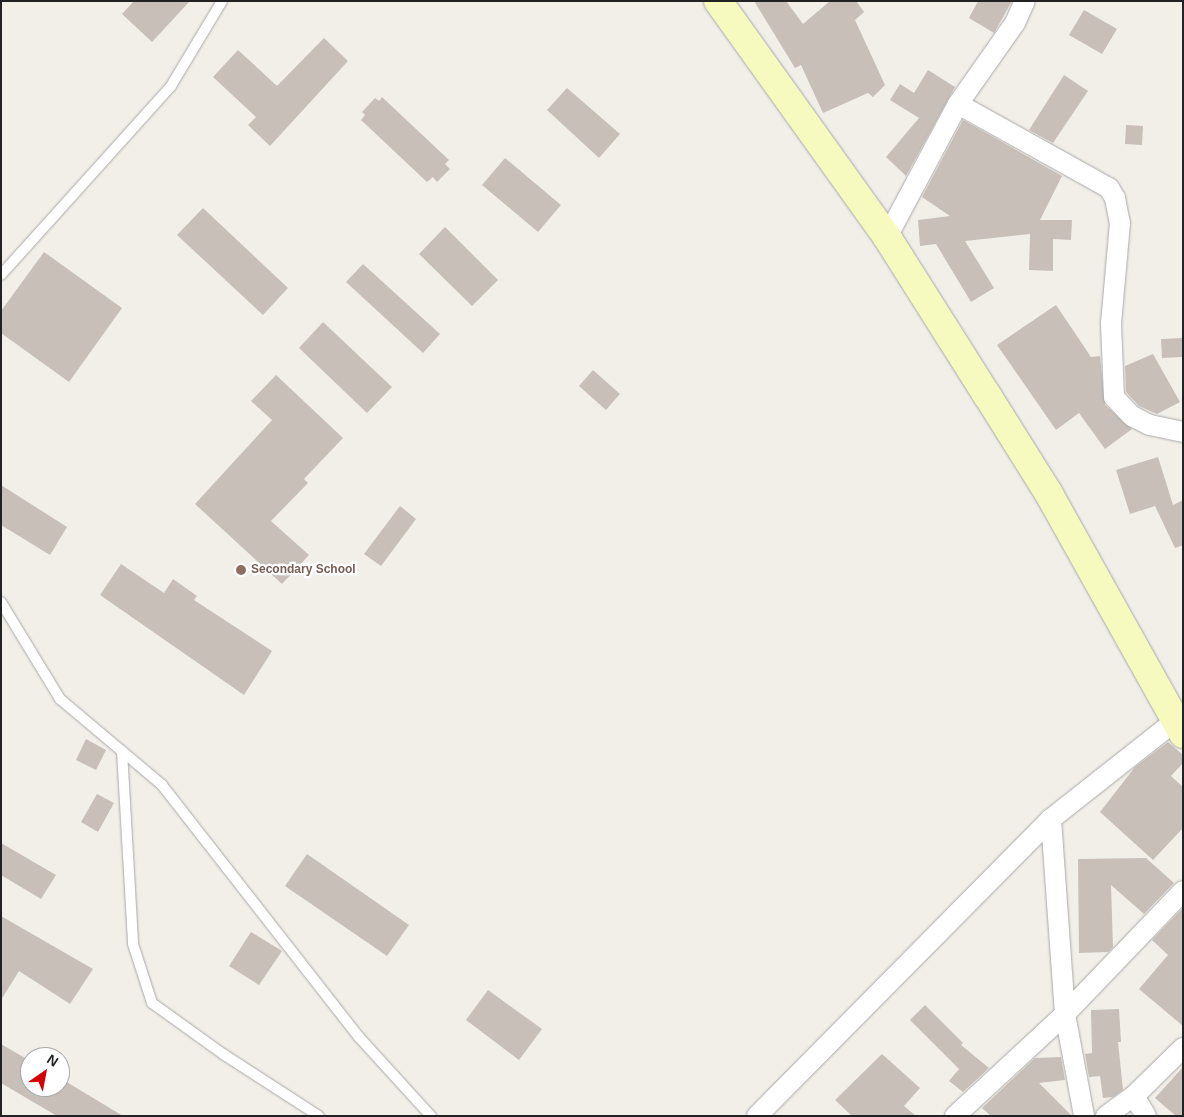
<!DOCTYPE html>
<html>
<head>
<meta charset="utf-8">
<style>
  body { margin:0 }
  #map { position:relative; width:1184px; height:1117px; overflow:hidden; background:#f2efe9; font-family:Helvetica,sans-serif }
  div>[style] { position:absolute }
  .building>* { inset:0; background:#c7bfb8 }
  .roads { filter:drop-shadow(0 0 1px #a9a9a9) drop-shadow(0 0 1px #a9a9a9) }
  .service>* { height:10px; margin:-5px; padding:0 5px; transform-origin:5px; border-radius:5px; background:#fff }
  .minor>* { height:20px; margin:-10px; padding:0 10px; transform-origin:10px; border-radius:10px; background:#fff }
  .secondary>* { height:28px; margin:-14px; padding:0 14px; transform-origin:14px; border-radius:14px; background:#f7fabf }
  .dots>* { width:14px; height:14px; translate:-50% -50%; box-sizing:border-box; border:2px solid #fff; border-radius:50% }
  span { translate:-50% -50%; white-space:nowrap; text-align:center; line-height:1.15; -webkit-text-stroke:4.5px #fff; paint-order:stroke }
  .education-label { font-size:12px; color:#785e54; font-weight:700 }
  .left { translate:0 -50%; text-align:left }
  .frame { position:absolute; inset:0; border:2px solid #222; pointer-events:none }
  .north { position:absolute; left:20px; top:1047px; width:50px; height:50px; box-sizing:border-box; background:#fff; border:1px solid #a7a7a7; border-radius:50%; rotate:33deg; font-size:14px; font-weight:700; line-height:20px; text-align:center; color:#222 }
  .north::after { content:''; display:block; margin:auto; width:18px; height:22px; background:#d40000; clip-path:polygon(50% 0,100% 100%,50% 72%,0 100%) }
</style>
</head>
<body>
<div id="map">
  <div class="building">
    <i style="clip-path:polygon(134px 1px,190px 1px,152px 42px,122px 14px)"></i>
    <i style="clip-path:polygon(754px 1px,786px 1px,803px 24px,830px 1px,856px 1px,864px 12px,855px 20px,885px 85px,873px 97px,868px 93px,823px 113px,801px 65px,795px 68px)"></i>
    <i style="clip-path:polygon(978px 1px,1012px 1px,994px 33px,969px 18px)"></i>
    <i style="clip-path:polygon(1084px 10px,1117px 29px,1102px 54px,1069px 35px)"></i>
    <i style="clip-path:polygon(324px 38px,348px 61px,270px 146px,248px 125px,256px 117px,213px 77px,238px 50px,277px 86px)"></i>
    <i style="clip-path:polygon(928px 70px,955px 87px,906px 176px,886px 157px,919px 118px,890px 100px,900px 84px,914px 93px)"></i>
    <i style="clip-path:polygon(1064px 75px,1088px 91px,1053px 143px,1029px 130px)"></i>
    <i style="clip-path:polygon(567px 88px,620px 134px,599px 158px,547px 110px)"></i>
    <i style="clip-path:polygon(382px 97px,449px 160px,445px 164px,450px 169px,437px 182px,433px 177px,427px 182px,361px 120px,365px 115px,362px 112px,375px 98px,379px 101px)"></i>
    <i style="clip-path:polygon(963px 120px,1062px 176px,1040px 220px,1072px 220px,1071px 240px,1053px 239px,1053px 271px,1029px 270px,1030px 234px,965px 241px,994px 288px,971px 302px,936px 244px,920px 246px,918px 220px,950px 216px,922px 197px)"></i>
    <i style="clip-path:polygon(1126px 125px,1143px 126px,1142px 145px,1125px 144px)"></i>
    <i style="clip-path:polygon(505px 158px,561px 205px,538px 232px,482px 185px)"></i>
    <i style="clip-path:polygon(203px 208px,288px 288px,263px 315px,177px 235px)"></i>
    <i style="clip-path:polygon(445px 227px,498px 280px,472px 306px,419px 254px)"></i>
    <i style="clip-path:polygon(44px 252px,122px 308px,69px 382px,1px 333px,1px 311px)"></i>
    <i style="clip-path:polygon(363px 264px,440px 334px,423px 353px,346px 282px)"></i>
    <i style="clip-path:polygon(1056px 305px,1091px 357px,1100px 356px,1105px 405px,1132px 429px,1105px 449px,1079px 413px,1056px 430px,997px 345px)"></i>
    <i style="clip-path:polygon(323px 322px,392px 387px,367px 413px,299px 348px)"></i>
    <i style="clip-path:polygon(1182px 338px,1183px 357px,1162px 358px,1161px 339px)"></i>
    <i style="clip-path:polygon(1153px 354px,1180px 402px,1157px 414px,1139px 406px,1126px 392px,1125px 366px)"></i>
    <i style="clip-path:polygon(593px 370px,620px 394px,606px 410px,579px 386px)"></i>
    <i style="clip-path:polygon(276px 375px,343px 438px,304px 479px,308px 483px,271px 521px,309px 555px,282px 584px,195px 504px,272px 420px,251px 401px)"></i>
    <i style="clip-path:polygon(1158px 457px,1173px 505px,1183px 500px,1183px 545px,1175px 548px,1155px 506px,1130px 514px,1116px 470px)"></i>
    <i style="clip-path:polygon(1px 485px,67px 527px,50px 555px,1px 525px)"></i>
    <i style="clip-path:polygon(400px 506px,416px 519px,381px 566px,364px 554px)"></i>
    <i style="clip-path:polygon(121px 564px,164px 593px,173px 579px,197px 596px,194px 600px,272px 651px,244px 695px,100px 595px)"></i>
    <i style="clip-path:polygon(86px 739px,106px 750px,96px 770px,76px 760px)"></i>
    <i style="clip-path:polygon(1168px 742px,1183px 755px,1183px 763px,1171px 776px,1183px 787px,1183px 828px,1153px 860px,1100px 812px,1135px 767px)"></i>
    <i style="clip-path:polygon(97px 794px,114px 803px,98px 832px,81px 822px)"></i>
    <i style="clip-path:polygon(1px 843px,56px 875px,41px 899px,1px 875px)"></i>
    <i style="clip-path:polygon(307px 854px,409px 925px,387px 956px,285px 886px)"></i>
    <i style="clip-path:polygon(1146px 858px,1174px 883px,1144px 914px,1111px 885px,1113px 947px,1108px 952px,1079px 953px,1078px 859px)"></i>
    <i style="clip-path:polygon(1183px 908px,1183px 1026px,1139px 989px,1168px 955px,1152px 940px)"></i>
    <i style="clip-path:polygon(1px 916px,93px 969px,70px 1004px,19px 971px,1px 1000px)"></i>
    <i style="clip-path:polygon(251px 932px,282px 951px,259px 985px,229px 966px)"></i>
    <i style="clip-path:polygon(488px 990px,542px 1029px,519px 1060px,466px 1020px)"></i>
    <i style="clip-path:polygon(925px 1005px,963px 1043px,961px 1045px,989px 1068px,963px 1092px,949px 1081px,959px 1069px,910px 1020px)"></i>
    <i style="clip-path:polygon(1119px 1009px,1121px 1042px,1118px 1042px,1123px 1090px,1113px 1097px,1103px 1098px,1100px 1076px,1089px 1077px,1085px 1054px,1092px 1053px,1091px 1010px)"></i>
    <i style="clip-path:polygon(1px 1044px,30px 1061px,30px 1087px,60px 1087px,60px 1078px,123px 1116px,57px 1116px,1px 1083px)"></i>
    <i style="clip-path:polygon(882px 1054px,920px 1088px,904px 1106px,916px 1116px,852px 1116px,835px 1100px)"></i>
    <i style="clip-path:polygon(1061px 1057px,1065px 1080px,1039px 1083px,1072px 1116px,991px 1116px,982px 1108px,1035px 1058px)"></i>
    <i style="clip-path:polygon(1183px 1067px,1183px 1116px,1176px 1116px,1155px 1098px)"></i>
  </div>
  <div class="roads">
    <div class="service">
      <i style="left:1px;top:275px;width:254px;rotate:-48deg"></i>
      <i style="left:171px;top:86px;width:99px;rotate:-59deg"></i>
      <i style="left:1px;top:602px;width:114px;rotate:58.7deg"></i>
      <i style="left:60px;top:699px;width:133px;rotate:40.1deg"></i>
      <i style="left:162px;top:785px;width:320px;rotate:52deg"></i>
      <i style="left:359px;top:1037px;width:107px;rotate:47.7deg"></i>
      <i style="left:122px;top:751px;width:193px;rotate:86.7deg"></i>
      <i style="left:133px;top:944px;width:62px;rotate:72.1deg"></i>
      <i style="left:152px;top:1003px;width:87px;rotate:35.7deg"></i>
      <i style="left:223px;top:1054px;width:114px;rotate:32.9deg"></i>
    </div>
    <div class="minor">
      <i style="left:958px;top:104px;width:173px;rotate:29.1deg"></i>
      <i style="left:1109px;top:188px;width:12px;rotate:59deg"></i>
      <i style="left:1115px;top:198px;width:25px;rotate:79deg"></i>
      <i style="left:1120px;top:223px;width:100px;rotate:95.1deg"></i>
      <i style="left:1111px;top:323px;width:74px;rotate:87.7deg"></i>
      <i style="left:1114px;top:397px;width:26px;rotate:47deg"></i>
      <i style="left:1132px;top:416px;width:20px;rotate:27deg"></i>
      <i style="left:1150px;top:425px;width:34px;rotate:12deg"></i>
      <i style="left:887px;top:237px;width:151px;rotate:-61.9deg"></i>
      <i style="left:958px;top:104px;width:99px;rotate:-54.9deg"></i>
      <i style="left:1015px;top:23px;width:24px;rotate:-66deg"></i>
      <i style="left:1051px;top:819px;width:196px;rotate:85.9deg"></i>
      <i style="left:1065px;top:1014px;width:104px;rotate:79.4deg"></i>
      <i style="left:1134px;top:1096px;width:23px;rotate:59deg"></i>
      <i style="left:757px;top:1116px;width:418px;rotate:-45.3deg"></i>
      <i style="left:1051px;top:819px;width:158px;rotate:-38.3deg"></i>
      <i style="left:955px;top:1116px;width:150px;rotate:-42.8deg"></i>
      <i style="left:1065px;top:1014px;width:170px;rotate:-46.2deg"></i>
      <i style="left:1106px;top:1116px;width:34px;rotate:-36deg"></i>
      <i style="left:1134px;top:1096px;width:69px;rotate:-44.4deg"></i>
    </div>
    <div class="secondary">
      <i style="left:718px;top:1px;width:290px;rotate:54.4deg"></i>
      <i style="left:887px;top:237px;width:187px;rotate:57.7deg"></i>
      <i style="left:987px;top:395px;width:117px;rotate:57.9deg"></i>
      <i style="left:1049px;top:494px;width:275px;rotate:60.8deg"></i>
    </div>
  </div>
  <div class="dots">
    <i style="left:241px;top:570px;background:#8d6e63"></i>
  </div>
  <div class="education-label">
    <span class="left" style="left:251px;top:570px">Secondary School</span>
  </div>
  <div class="frame"></div>
  <div class="north">N</div>
</div>
</body>
</html>
